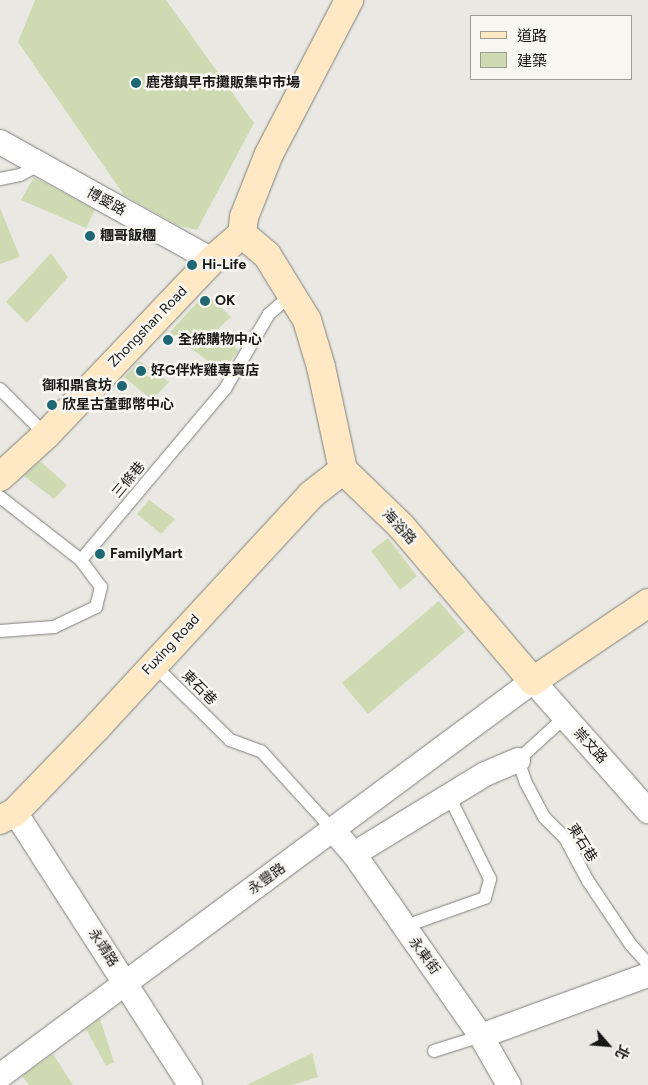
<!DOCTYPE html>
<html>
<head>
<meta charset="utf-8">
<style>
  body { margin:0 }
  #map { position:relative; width:648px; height:1085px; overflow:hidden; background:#e9e8e3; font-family:Figtree,"Noto Sans TC",sans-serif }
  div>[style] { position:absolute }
  .building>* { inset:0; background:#cfdab2 }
  .roads { filter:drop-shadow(0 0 1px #81817c) drop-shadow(0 0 1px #81817c) }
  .lane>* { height:12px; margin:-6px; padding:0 6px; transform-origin:6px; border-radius:6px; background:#fff }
  .street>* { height:24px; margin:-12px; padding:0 12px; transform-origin:12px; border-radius:12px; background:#fff }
  .secondary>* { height:28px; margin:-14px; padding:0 14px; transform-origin:14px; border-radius:14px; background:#ffe8c4 }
  .dots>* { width:14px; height:14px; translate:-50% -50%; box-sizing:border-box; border:2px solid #f7f6f0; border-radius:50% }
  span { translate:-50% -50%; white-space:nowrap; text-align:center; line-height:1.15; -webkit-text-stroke:5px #f7f6f0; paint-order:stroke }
  .poi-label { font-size:14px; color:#171715; font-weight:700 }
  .left { translate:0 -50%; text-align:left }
  .right { translate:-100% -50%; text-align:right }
  .street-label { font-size:14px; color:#171715 }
  .legend { position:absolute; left:470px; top:15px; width:162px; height:65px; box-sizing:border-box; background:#f7f6f0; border:1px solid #9d9d98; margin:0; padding:6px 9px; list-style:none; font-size:15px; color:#171715 }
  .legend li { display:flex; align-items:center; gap:10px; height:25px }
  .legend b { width:25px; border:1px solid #9d9d98 }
  .north { position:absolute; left:583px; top:1020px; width:50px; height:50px; -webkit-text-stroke:4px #f7f6f0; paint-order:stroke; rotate:117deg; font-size:14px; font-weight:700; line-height:20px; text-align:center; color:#171715 }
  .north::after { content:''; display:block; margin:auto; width:18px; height:22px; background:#171715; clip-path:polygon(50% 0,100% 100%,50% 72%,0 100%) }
</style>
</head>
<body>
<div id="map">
  <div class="building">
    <i style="clip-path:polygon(35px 0,166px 0,254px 123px,197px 230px,179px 226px,124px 195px,18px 42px)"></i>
    <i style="clip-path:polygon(34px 177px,95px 210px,86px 228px,21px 200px)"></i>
    <i style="clip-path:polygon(0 208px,20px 257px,0 264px)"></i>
    <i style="clip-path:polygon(51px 253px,68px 277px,27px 323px,6px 302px)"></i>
    <i style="clip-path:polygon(206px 293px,231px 317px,219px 328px,238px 351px,222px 372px,170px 332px)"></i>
    <i style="clip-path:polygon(140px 361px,169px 382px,152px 400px,124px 377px)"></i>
    <i style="clip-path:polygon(40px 461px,67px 485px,54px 499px,24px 476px)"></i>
    <i style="clip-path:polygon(149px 500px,175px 519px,161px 534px,137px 514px)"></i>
    <i style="clip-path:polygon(388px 538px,417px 576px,400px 590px,371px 551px)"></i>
    <i style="clip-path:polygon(439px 601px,465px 632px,368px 714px,342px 683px)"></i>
    <i style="clip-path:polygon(100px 1019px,114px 1062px,106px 1066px,86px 1029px)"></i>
    <i style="clip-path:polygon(312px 1053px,318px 1077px,292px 1085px,247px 1085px)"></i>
    <i style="clip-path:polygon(53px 1054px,73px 1085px,29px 1085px,22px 1076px)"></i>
  </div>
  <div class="roads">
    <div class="lane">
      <i style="left:0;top:179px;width:20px;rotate:-11deg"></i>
      <i style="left:20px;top:175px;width:21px;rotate:-28deg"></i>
      <i style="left:0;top:389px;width:65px;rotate:45deg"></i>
      <i style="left:0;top:497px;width:103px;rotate:37.9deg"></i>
      <i style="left:0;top:631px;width:54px;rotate:-4.2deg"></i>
      <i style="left:54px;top:627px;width:47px;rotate:-25.5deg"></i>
      <i style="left:96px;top:607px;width:21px;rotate:-76deg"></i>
      <i style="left:101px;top:587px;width:34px;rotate:-127deg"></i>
      <i style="left:81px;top:560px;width:224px;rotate:-49.9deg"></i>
      <i style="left:225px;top:389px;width:87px;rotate:-59.6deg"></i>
      <i style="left:269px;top:314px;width:29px;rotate:-41deg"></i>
      <i style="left:153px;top:664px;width:108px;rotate:44.6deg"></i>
      <i style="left:230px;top:740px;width:33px;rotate:20deg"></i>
      <i style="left:261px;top:751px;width:107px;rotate:47.7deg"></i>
      <i style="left:565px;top:717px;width:64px;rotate:137.5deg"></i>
      <i style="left:518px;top:760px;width:24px;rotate:71deg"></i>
      <i style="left:526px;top:783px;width:38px;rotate:62deg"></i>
      <i style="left:544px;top:817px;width:30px;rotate:45deg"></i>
      <i style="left:565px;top:838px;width:49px;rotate:61.9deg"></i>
      <i style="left:588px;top:881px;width:77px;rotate:56.1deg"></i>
      <i style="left:631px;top:945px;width:25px;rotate:48deg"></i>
      <i style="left:403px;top:927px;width:87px;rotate:-19.5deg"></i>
      <i style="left:485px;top:898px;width:20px;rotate:-75deg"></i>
      <i style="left:490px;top:879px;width:93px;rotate:-116.3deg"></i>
      <i style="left:434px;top:1051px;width:49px;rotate:-17.7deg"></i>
    </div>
    <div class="street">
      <i style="left:0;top:142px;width:243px;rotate:29.1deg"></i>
      <i style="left:15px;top:812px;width:324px;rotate:57.3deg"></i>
      <i style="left:333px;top:830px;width:32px;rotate:49deg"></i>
      <i style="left:354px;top:854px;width:222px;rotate:55.1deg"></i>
      <i style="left:481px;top:1036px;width:56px;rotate:60.3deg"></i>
      <i style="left:354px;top:854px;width:153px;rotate:-31.4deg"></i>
      <i style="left:485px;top:774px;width:36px;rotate:-23deg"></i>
      <i style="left:481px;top:1036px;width:178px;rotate:-20.1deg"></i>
      <i style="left:0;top:1076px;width:663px;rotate:-36.54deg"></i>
      <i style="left:533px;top:681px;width:174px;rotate:48.5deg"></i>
    </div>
    <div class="secondary">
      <i style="left:242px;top:234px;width:33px;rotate:40deg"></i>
      <i style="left:267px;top:255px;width:76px;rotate:58.4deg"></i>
      <i style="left:307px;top:320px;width:49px;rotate:73.4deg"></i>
      <i style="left:321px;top:367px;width:105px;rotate:77.9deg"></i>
      <i style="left:343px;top:470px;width:81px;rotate:44deg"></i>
      <i style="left:401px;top:526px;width:204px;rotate:49.6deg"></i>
      <i style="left:533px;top:681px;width:139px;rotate:-34.1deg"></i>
      <i style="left:0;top:477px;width:62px;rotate:-42.4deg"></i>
      <i style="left:46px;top:435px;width:241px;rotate:-46.5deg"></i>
      <i style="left:212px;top:260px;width:40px;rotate:-41deg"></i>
      <i style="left:242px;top:234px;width:17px;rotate:-83deg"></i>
      <i style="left:244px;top:217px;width:68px;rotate:-68.4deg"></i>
      <i style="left:269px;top:154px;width:174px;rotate:-62.5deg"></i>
      <i style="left:0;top:820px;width:17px;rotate:-28deg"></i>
      <i style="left:15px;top:812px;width:120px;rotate:-46deg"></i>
      <i style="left:98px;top:726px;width:314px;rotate:-47.3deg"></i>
      <i style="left:311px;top:495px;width:41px;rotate:-38deg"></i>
    </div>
  </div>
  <div class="dots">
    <i style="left:136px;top:83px;background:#1e6773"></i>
    <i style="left:90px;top:236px;background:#1e6773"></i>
    <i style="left:192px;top:265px;background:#1e6773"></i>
    <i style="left:205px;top:301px;background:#1e6773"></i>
    <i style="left:168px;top:340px;background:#1e6773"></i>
    <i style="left:141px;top:371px;background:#1e6773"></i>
    <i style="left:122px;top:386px;background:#1e6773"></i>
    <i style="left:52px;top:405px;background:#1e6773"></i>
    <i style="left:100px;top:554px;background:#1e6773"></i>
  </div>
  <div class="poi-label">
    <span class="left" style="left:146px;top:83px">鹿港鎮早市攤販集中市場</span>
    <span class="left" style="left:100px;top:236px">糰哥飯糰</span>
    <span class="left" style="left:202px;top:265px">Hi-Life</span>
    <span class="left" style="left:215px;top:301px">OK</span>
    <span class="left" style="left:178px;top:340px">全統購物中心</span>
    <span class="left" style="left:151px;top:371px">好G伴炸雞專賣店</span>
    <span class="right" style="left:112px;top:386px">御和鼎食坊</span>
    <span class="left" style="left:62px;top:405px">欣星古董郵幣中心</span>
    <span class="left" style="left:110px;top:554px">FamilyMart</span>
  </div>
  <div class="street-label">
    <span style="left:106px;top:202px;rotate:29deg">博愛路</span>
    <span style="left:148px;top:327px;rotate:-46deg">Zhongshan Road</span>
    <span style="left:129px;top:480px;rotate:-50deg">三條巷</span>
    <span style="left:399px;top:527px;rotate:47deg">海浴路</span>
    <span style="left:171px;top:645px;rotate:-47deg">Fuxing Road</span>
    <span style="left:199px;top:688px;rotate:45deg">東石巷</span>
    <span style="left:590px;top:746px;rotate:48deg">崇文路</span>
    <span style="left:582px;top:843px;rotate:58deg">東石巷</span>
    <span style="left:267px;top:879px;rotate:-36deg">永豐路</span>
    <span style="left:103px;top:948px;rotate:57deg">永靖路</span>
    <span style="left:424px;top:956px;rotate:54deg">永東街</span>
  </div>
  <ul class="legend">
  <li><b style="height:6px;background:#ffe8c4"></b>道路</li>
  <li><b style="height:14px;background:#cfdab2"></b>建築</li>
  </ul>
  <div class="north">北</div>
</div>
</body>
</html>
